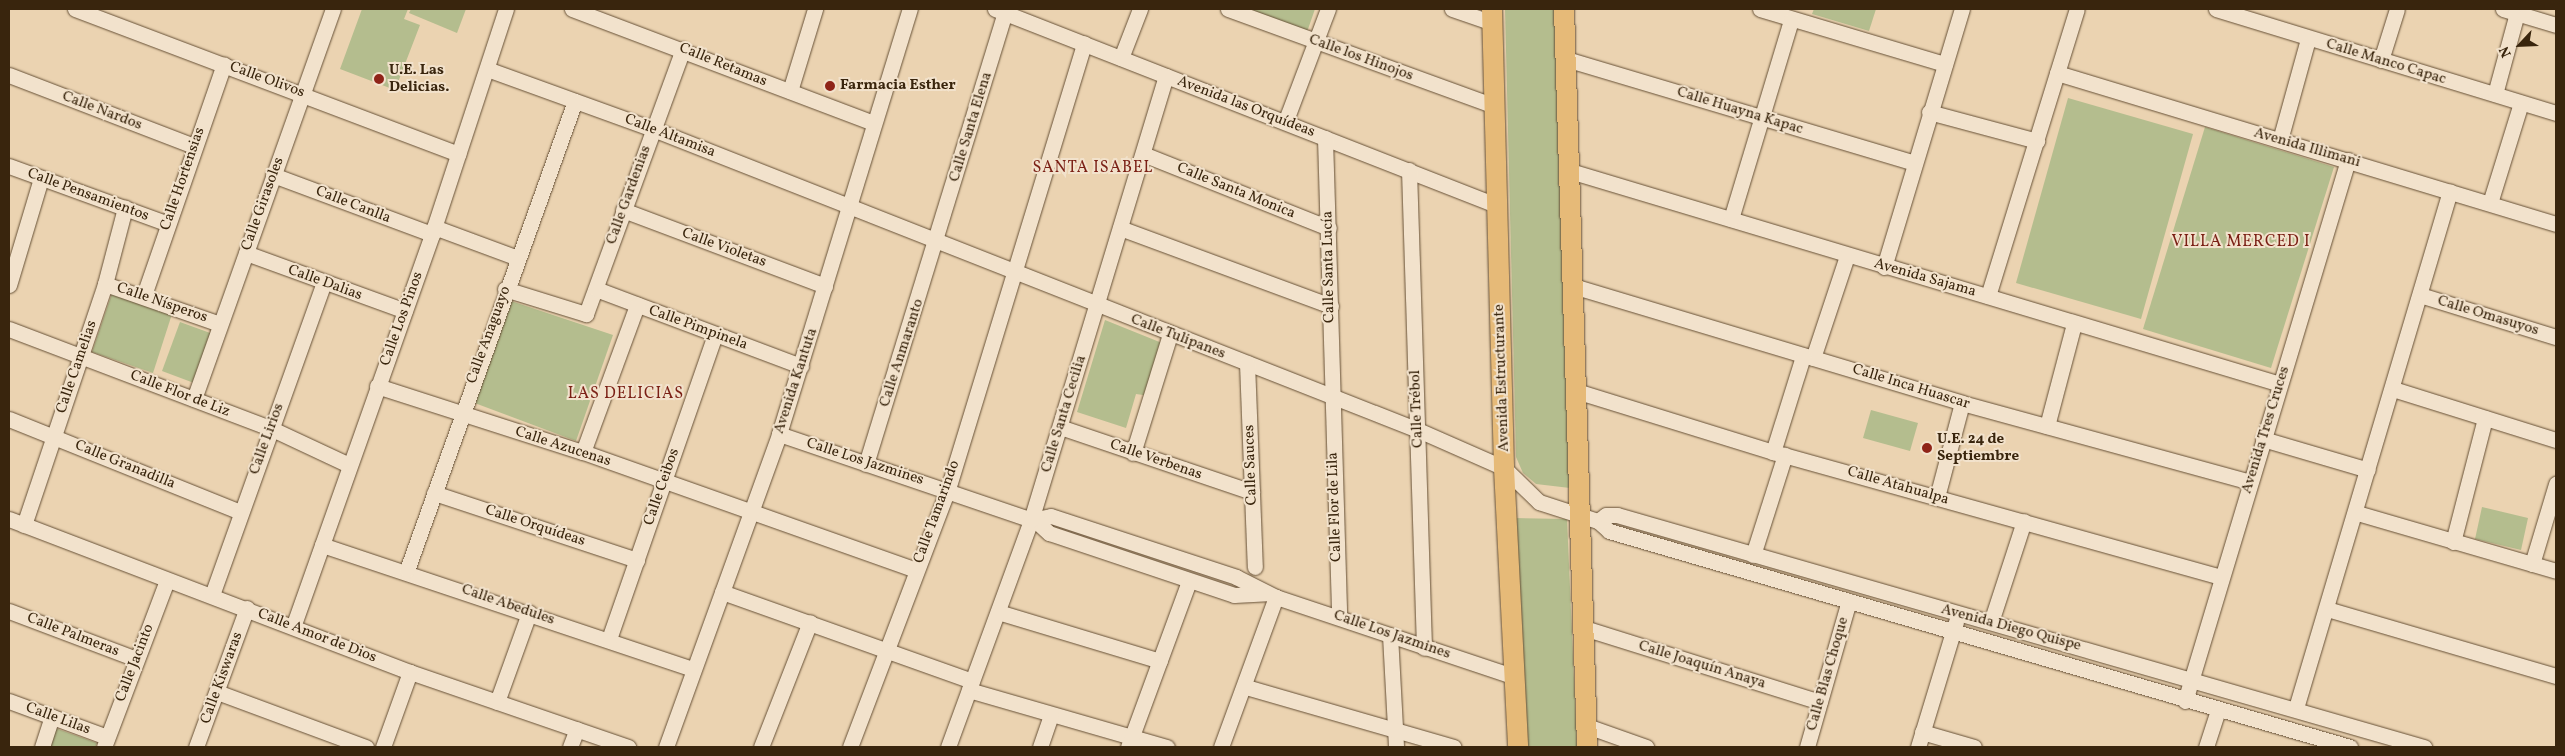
<!DOCTYPE html>
<html>
<head>
<meta charset="utf-8">
<style>
  body { margin:0 }
  #map { position:relative; width:2565px; height:756px; overflow:hidden; background:#ebd3b1; font-family:Vollkorn,serif }
  div>[style] { position:absolute }
  .green>* { inset:0; background:#b4bd8e }
  .roads { filter:drop-shadow(0 0 1px #665036) drop-shadow(0 0 1px #665036) }
  .minor>* { height:15px; margin:-7.5px; padding:0 7.5px; transform-origin:7.5px; border-radius:7.5px; background:#f2e2cc }
  .major>* { height:20px; margin:-10px; padding:0 10px; transform-origin:10px; border-radius:10px; background:#e6ba78 }
  .dots>* { width:14px; height:14px; translate:-50% -50%; box-sizing:border-box; border:2px solid #f2e2cc; border-radius:50% }
  span { translate:-50% -50%; white-space:nowrap; text-align:center; line-height:1.15; -webkit-text-stroke:4px #f2e2cc; paint-order:stroke }
  .street-label { font-size:15px; color:#39250d }
  .poi-label { font-size:15px; color:#39250d; font-weight:700 }
  .left { translate:0 -50%; text-align:left }
  .neighbourhood-label { font-size:16px; color:#7a1f14; letter-spacing:1px }
  .frame { position:absolute; inset:0; border:10px solid #39250d; pointer-events:none }
  .north { position:absolute; left:2495px; top:20px; width:50px; height:50px; -webkit-text-stroke:4px #f2e2cc; paint-order:stroke; rotate:245deg; font-size:14px; font-weight:700; line-height:20px; text-align:center; color:#39250d }
  .north::after { content:''; display:block; margin:auto; width:18px; height:22px; background:#39250d; clip-path:polygon(50% 0,100% 100%,50% 72%,0 100%) }
</style>
</head>
<body>
<div id="map">
  <div class="green">
    <i style="clip-path:polygon(362px 9px,408px 9px,404px 19px,420px 25px,395px 90px,340px 69px)"></i>
    <i style="clip-path:polygon(411px 9px,466px 9px,457px 33px,409px 13px)"></i>
    <i style="clip-path:polygon(1249px 9px,1315px 9px,1307px 32px)"></i>
    <i style="clip-path:polygon(1505px 9px,1555px 9px,1570px 488px,1536px 484px,1523px 473px,1516px 457px)"></i>
    <i style="clip-path:polygon(1814px 9px,1876px 9px,1869px 31px,1812px 14px)"></i>
    <i style="clip-path:polygon(2068px 98px,2193px 134px,2141px 319px,2016px 283px)"></i>
    <i style="clip-path:polygon(2205px 127px,2334px 167px,2271px 368px,2143px 329px)"></i>
    <i style="clip-path:polygon(112px 293px,172px 314px,153px 373px,92px 352px)"></i>
    <i style="clip-path:polygon(508px 300px,613px 335px,576px 441px,472px 402px)"></i>
    <i style="clip-path:polygon(1105px 320px,1162px 343px,1150px 396px,1136px 394px,1126px 428px,1077px 412px)"></i>
    <i style="clip-path:polygon(180px 322px,213px 334px,194px 383px,162px 371px)"></i>
    <i style="clip-path:polygon(1871px 410px,1918px 423px,1910px 451px,1863px 438px)"></i>
    <i style="clip-path:polygon(2482px 507px,2528px 518px,2521px 550px,2475px 539px)"></i>
    <i style="clip-path:polygon(1514px 518px,1567px 519px,1577px 747px,1525px 747px)"></i>
    <i style="clip-path:polygon(55px 728px,97px 743px,95px 747px,48px 747px)"></i>
  </div>
  <div class="roads">
    <div class="minor">
      <i style="left:75px;top:9px;width:410px;rotate:20.7deg"></i>
      <i style="left:572px;top:9px;width:323px;rotate:20.7deg"></i>
      <i style="left:995px;top:9px;width:538px;rotate:21.37deg"></i>
      <i style="left:1228px;top:9px;width:283px;rotate:20deg"></i>
      <i style="left:1452px;top:9px;width:43px;rotate:18.9deg"></i>
      <i style="left:1760px;top:9px;width:193px;rotate:16.6deg"></i>
      <i style="left:2216px;top:9px;width:356px;rotate:17deg"></i>
      <i style="left:2503px;top:9px;width:55px;rotate:16.8deg"></i>
      <i style="left:1121px;top:58px;width:53px;rotate:-68.8deg"></i>
      <i style="left:1566px;top:59px;width:364px;rotate:16.6deg"></i>
      <i style="left:2381px;top:60px;width:53px;rotate:-72.6deg"></i>
      <i style="left:487px;top:69px;width:177px;rotate:19.9deg"></i>
      <i style="left:653px;top:129px;width:822px;rotate:21.48deg"></i>
      <i style="left:1418px;top:430px;width:94px;rotate:23.8deg"></i>
      <i style="left:1504px;top:468px;width:49px;rotate:44.2deg"></i>
      <i style="left:1539px;top:502px;width:62px;rotate:17.9deg"></i>
      <i style="left:1598px;top:521px;width:15px;rotate:42deg"></i>
      <i style="left:1609px;top:531px;width:772px;rotate:16.25deg"></i>
      <i style="left:2057px;top:73px;width:521px;rotate:16.84deg"></i>
      <i style="left:9px;top:75px;width:198px;rotate:21deg"></i>
      <i style="left:790px;top:91px;width:86px;rotate:-73deg"></i>
      <i style="left:2495px;top:94px;width:84px;rotate:-74.8deg"></i>
      <i style="left:1929px;top:112px;width:112px;rotate:15deg"></i>
      <i style="left:1286px;top:120px;width:119px;rotate:-69.3deg"></i>
      <i style="left:1325px;top:138px;width:478px;rotate:88.3deg"></i>
      <i style="left:2280px;top:140px;width:105px;rotate:-74.5deg"></i>
      <i style="left:1143px;top:154px;width:200px;rotate:21.7deg"></i>
      <i style="left:9px;top:166px;width:169px;rotate:20deg"></i>
      <i style="left:1409px;top:170px;width:478px;rotate:88.2deg"></i>
      <i style="left:1570px;top:171px;width:741px;rotate:16.7deg"></i>
      <i style="left:273px;top:175px;width:170px;rotate:20.4deg"></i>
      <i style="left:2490px;top:203px;width:105px;rotate:-72.8deg"></i>
      <i style="left:623px;top:210px;width:216px;rotate:20.6deg"></i>
      <i style="left:1731px;top:219px;width:208px;rotate:-73.2deg"></i>
      <i style="left:434px;top:227px;width:90px;rotate:20.3deg"></i>
      <i style="left:1120px;top:228px;width:225px;rotate:20.3deg"></i>
      <i style="left:246px;top:253px;width:169px;rotate:20deg"></i>
      <i style="left:1884px;top:267px;width:270px;rotate:-73.2deg"></i>
      <i style="left:105px;top:284px;width:122px;rotate:19.2deg"></i>
      <i style="left:9px;top:285px;width:112px;rotate:-73.3deg"></i>
      <i style="left:1573px;top:286px;width:406px;rotate:16.7deg"></i>
      <i style="left:1962px;top:403px;width:299px;rotate:15.3deg"></i>
      <i style="left:505px;top:289px;width:85px;rotate:17.2deg"></i>
      <i style="left:586px;top:314px;width:282px;rotate:-69.9deg"></i>
      <i style="left:596px;top:289px;width:219px;rotate:20.6deg"></i>
      <i style="left:144px;top:295px;width:244px;rotate:-70.9deg"></i>
      <i style="left:2420px;top:295px;width:142px;rotate:17.2deg"></i>
      <i style="left:1988px;top:296px;width:300px;rotate:-72.8deg"></i>
      <i style="left:9px;top:329px;width:279px;rotate:20.8deg"></i>
      <i style="left:270px;top:428px;width:87px;rotate:25.1deg"></i>
      <i style="left:1813px;top:358px;width:108px;rotate:-71.6deg"></i>
      <i style="left:1247px;top:363px;width:204px;rotate:87.8deg"></i>
      <i style="left:377px;top:386px;width:216px;rotate:17.8deg"></i>
      <i style="left:583px;top:452px;width:353px;rotate:19.5deg"></i>
      <i style="left:2393px;top:389px;width:171px;rotate:17.4deg"></i>
      <i style="left:1576px;top:391px;width:206px;rotate:17.2deg"></i>
      <i style="left:1773px;top:452px;width:465px;rotate:15.6deg"></i>
      <i style="left:194px;top:399px;width:414px;rotate:-70.4deg"></i>
      <i style="left:9px;top:419px;width:249px;rotate:21.9deg"></i>
      <i style="left:2047px;top:426px;width:106px;rotate:-75.2deg"></i>
      <i style="left:1060px;top:427px;width:203px;rotate:18.7deg"></i>
      <i style="left:779px;top:434px;width:266px;rotate:18.8deg"></i>
      <i style="left:1031px;top:520px;width:20px;rotate:-11deg"></i>
      <i style="left:1051px;top:516px;width:195px;rotate:18.2deg"></i>
      <i style="left:1236px;top:577px;width:45px;rotate:26.6deg"></i>
      <i style="left:1276px;top:597px;width:252px;rotate:18.5deg"></i>
      <i style="left:2263px;top:439px;width:109px;rotate:16.4deg"></i>
      <i style="left:583px;top:452px;width:157px;rotate:-69.8deg"></i>
      <i style="left:1773px;top:452px;width:101px;rotate:-72.6deg"></i>
      <i style="left:1133px;top:453px;width:125px;rotate:-72.7deg"></i>
      <i style="left:866px;top:464px;width:473px;rotate:-72.9deg"></i>
      <i style="left:434px;top:493px;width:214px;rotate:18.3deg"></i>
      <i style="left:1937px;top:497px;width:97px;rotate:-75.1deg"></i>
      <i style="left:2357px;top:513px;width:207px;rotate:16.2deg"></i>
      <i style="left:9px;top:519px;width:429px;rotate:20.9deg"></i>
      <i style="left:410px;top:672px;width:231px;rotate:19deg"></i>
      <i style="left:1036px;top:521px;width:18px;rotate:43deg"></i>
      <i style="left:1049px;top:533px;width:195px;rotate:18.5deg"></i>
      <i style="left:1234px;top:595px;width:33px;rotate:-3deg"></i>
      <i style="left:1598px;top:521px;width:10px;rotate:-37deg"></i>
      <i style="left:1606px;top:515px;width:11px"></i>
      <i style="left:1617px;top:515px;width:840px;rotate:16.04deg"></i>
      <i style="left:24px;top:525px;width:254px;rotate:-71.4deg"></i>
      <i style="left:105px;top:284px;width:79px;rotate:-75.3deg"></i>
      <i style="left:2453px;top:542px;width:128px;rotate:-75.5deg"></i>
      <i style="left:322px;top:545px;width:390px;rotate:18.5deg"></i>
      <i style="left:1753px;top:555px;width:105px;rotate:-72.3deg"></i>
      <i style="left:2532px;top:564px;width:84px;rotate:-73.3deg"></i>
      <i style="left:407px;top:570px;width:498px;rotate:-70.3deg"></i>
      <i style="left:722px;top:592px;width:265px;rotate:19.6deg"></i>
      <i style="left:212px;top:595px;width:331px;rotate:-70.3deg"></i>
      <i style="left:2327px;top:609px;width:239px;rotate:16.3deg"></i>
      <i style="left:9px;top:611px;width:136px;rotate:20.7deg"></i>
      <i style="left:998px;top:612px;width:169px;rotate:16.8deg"></i>
      <i style="left:1991px;top:622px;width:106px;rotate:-71.9deg"></i>
      <i style="left:293px;top:627px;width:417px;rotate:-70.5deg"></i>
      <i style="left:432px;top:234px;width:237px;rotate:-71.8deg"></i>
      <i style="left:1584px;top:628px;width:247px;rotate:17.4deg"></i>
      <i style="left:1390px;top:635px;width:112px;rotate:86.9deg"></i>
      <i style="left:609px;top:639px;width:323px;rotate:-70.8deg"></i>
      <i style="left:1246px;top:687px;width:216px;rotate:16.1deg"></i>
      <i style="left:969px;top:690px;width:206px;rotate:16.1deg"></i>
      <i style="left:217px;top:692px;width:159px;rotate:20.3deg"></i>
      <i style="left:9px;top:701px;width:104px;rotate:20.2deg"></i>
      <i style="left:2185px;top:701px;width:565px;rotate:-73.23deg"></i>
      <i style="left:497px;top:702px;width:95px;rotate:-70.2deg"></i>
      <i style="left:2296px;top:708px;width:539px;rotate:-73.41deg"></i>
      <i style="left:1587px;top:726px;width:63px;rotate:19.6deg"></i>
      <i style="left:1922px;top:732px;width:54px;rotate:16.1deg"></i>
      <i style="left:42px;top:747px;width:32px;rotate:-72deg"></i>
      <i style="left:104px;top:747px;width:178px;rotate:-69.3deg"></i>
      <i style="left:196px;top:747px;width:148px;rotate:-69.9deg"></i>
      <i style="left:383px;top:747px;width:80px;rotate:-70.2deg"></i>
      <i style="left:570px;top:747px;width:19px;rotate:-69deg"></i>
      <i style="left:666px;top:747px;width:333px;rotate:-70.1deg"></i>
      <i style="left:779px;top:434px;width:445px;rotate:-72.9deg"></i>
      <i style="left:761px;top:747px;width:134px;rotate:-68.6deg"></i>
      <i style="left:850px;top:747px;width:276px;rotate:-69.2deg"></i>
      <i style="left:948px;top:489px;width:466px;rotate:-73deg"></i>
      <i style="left:948px;top:747px;width:242px;rotate:-69.9deg"></i>
      <i style="left:1031px;top:520px;width:464px;rotate:-73.1deg"></i>
      <i style="left:1040px;top:747px;width:34px;rotate:-71deg"></i>
      <i style="left:1128px;top:747px;width:177px;rotate:-69.8deg"></i>
      <i style="left:1221px;top:747px;width:160px;rotate:-69.9deg"></i>
      <i style="left:1807px;top:747px;width:152px;rotate:-74deg"></i>
      <i style="left:1918px;top:747px;width:131px;rotate:-73.1deg"></i>
      <i style="left:2206px;top:747px;width:40px;rotate:-72deg"></i>
    </div>
    <div class="major">
      <i style="left:1492px;top:9px;width:459px;rotate:88.5deg"></i>
      <i style="left:1504px;top:468px;width:279px;rotate:87.1deg"></i>
      <i style="left:1564px;top:9px;width:738px;rotate:88.21deg"></i>
    </div>
  </div>
  <div class="dots">
    <i style="left:379px;top:79px;background:#8f2418"></i>
    <i style="left:830px;top:86px;background:#8f2418"></i>
    <i style="left:1927px;top:448px;background:#8f2418"></i>
  </div>
  <div class="street-label">
    <span style="left:1361px;top:58px;rotate:20deg">Calle los Hinojos</span>
    <span style="left:2386px;top:62px;rotate:17deg">Calle Manco Capac</span>
    <span style="left:723px;top:65px;rotate:22deg">Calle Retamas</span>
    <span style="left:267px;top:80px;rotate:20deg">Calle Olivos</span>
    <span style="left:1246px;top:107px;rotate:21deg">Avenida las Orquídeas</span>
    <span style="left:102px;top:111px;rotate:21deg">Calle Nardos</span>
    <span style="left:1740px;top:111px;rotate:17deg">Calle Huayna Kapac</span>
    <span style="left:971px;top:127px;rotate:-73deg">Calle Santa Elena</span>
    <span style="left:670px;top:136px;rotate:21deg">Calle Altamisa</span>
    <span style="left:2307px;top:148px;rotate:16deg">Avenida Illimani</span>
    <span style="left:183px;top:179px;rotate:-71deg">Calle Hortensias</span>
    <span style="left:1236px;top:191px;rotate:22deg">Calle Santa Monica</span>
    <span style="left:88px;top:195px;rotate:20deg">Calle Pensamientos</span>
    <span style="left:629px;top:195px;rotate:-70deg">Calle Gardenias</span>
    <span style="left:263px;top:204px;rotate:-70deg">Calle Girasoles</span>
    <span style="left:353px;top:205px;rotate:21deg">Calle Canlla</span>
    <span style="left:724px;top:248px;rotate:20deg">Calle Violetas</span>
    <span style="left:1329px;top:267px;rotate:-91deg">Calle Santa Lucía</span>
    <span style="left:1925px;top:278px;rotate:16deg">Avenida Sajama</span>
    <span style="left:325px;top:283px;rotate:20deg">Calle Dalias</span>
    <span style="left:162px;top:303px;rotate:19deg">Calle Nísperos</span>
    <span style="left:2488px;top:316px;rotate:17deg">Calle Omasuyos</span>
    <span style="left:402px;top:319px;rotate:-70deg">Calle Los Pinos</span>
    <span style="left:698px;top:328px;rotate:20deg">Calle Pimpinela</span>
    <span style="left:489px;top:335px;rotate:-70deg">Calle Anaguayo</span>
    <span style="left:1178px;top:337px;rotate:21deg">Calle Tulipanes</span>
    <span style="left:902px;top:353px;rotate:-72deg">Calle Anmaranto</span>
    <span style="left:77px;top:367px;rotate:-71deg">Calle Camelias</span>
    <span style="left:1502px;top:378px;rotate:-92deg">Avenida Estructurante</span>
    <span style="left:796px;top:381px;rotate:-72deg">Avenida Kantuta</span>
    <span style="left:1911px;top:387px;rotate:17deg">Calle Inca Huascar</span>
    <span style="left:180px;top:394px;rotate:21deg">Calle Flor de Liz</span>
    <span style="left:1417px;top:409px;rotate:-92deg">Calle Trébol</span>
    <span style="left:1064px;top:414px;rotate:-73deg">Calle Santa Cecilia</span>
    <span style="left:2266px;top:430px;rotate:-73deg">Avenida Tres Cruces</span>
    <span style="left:267px;top:439px;rotate:-70deg">Calle Lirios</span>
    <span style="left:563px;top:447px;rotate:18deg">Calle Azucenas</span>
    <span style="left:1156px;top:460px;rotate:19deg">Calle Verbenas</span>
    <span style="left:865px;top:462px;rotate:18deg">Calle Los Jazmines</span>
    <span style="left:125px;top:465px;rotate:22deg">Calle Granadilla</span>
    <span style="left:1251px;top:465px;rotate:-92deg">Calle Sauces</span>
    <span style="left:1898px;top:486px;rotate:16deg">Calle Atahualpa</span>
    <span style="left:662px;top:487px;rotate:-71deg">Calle Ceibos</span>
    <span style="left:1335px;top:507px;rotate:-92deg">Calle Flor de Lila</span>
    <span style="left:937px;top:512px;rotate:-70deg">Calle Tamarindo</span>
    <span style="left:535px;top:526px;rotate:18deg">Calle Orquídeas</span>
    <span style="left:508px;top:605px;rotate:19deg">Calle Abedules</span>
    <span style="left:2011px;top:628px;rotate:15deg">Avenida Diego Quispe</span>
    <span style="left:73px;top:635px;rotate:21deg">Calle Palmeras</span>
    <span style="left:1392px;top:635px;rotate:19deg">Calle Los Jazmines</span>
    <span style="left:317px;top:636px;rotate:21deg">Calle Amor de Dios</span>
    <span style="left:135px;top:663px;rotate:-69deg">Calle Jacinto</span>
    <span style="left:1702px;top:665px;rotate:17deg">Calle Joaquín Anaya</span>
    <span style="left:1828px;top:674px;rotate:-74deg">Calle Blas Choque</span>
    <span style="left:222px;top:678px;rotate:-70deg">Calle Kiswaras</span>
    <span style="left:58px;top:719px;rotate:20deg">Calle Lilas</span>
  </div>
  <div class="poi-label">
    <span class="left" style="left:389px;top:79px">U.E. Las<br>Delicias.</span>
    <span class="left" style="left:840px;top:86px">Farmacia Esther</span>
    <span class="left" style="left:1937px;top:448px">U.E. 24 de<br>Septiembre</span>
  </div>
  <div class="neighbourhood-label">
    <span style="left:1093px;top:168px">SANTA ISABEL</span>
    <span style="left:2241px;top:242px">VILLA MERCED I</span>
    <span style="left:626px;top:394px">LAS DELICIAS</span>
  </div>
  <div class="frame"></div>
  <div class="north">N</div>
</div>
</body>
</html>
